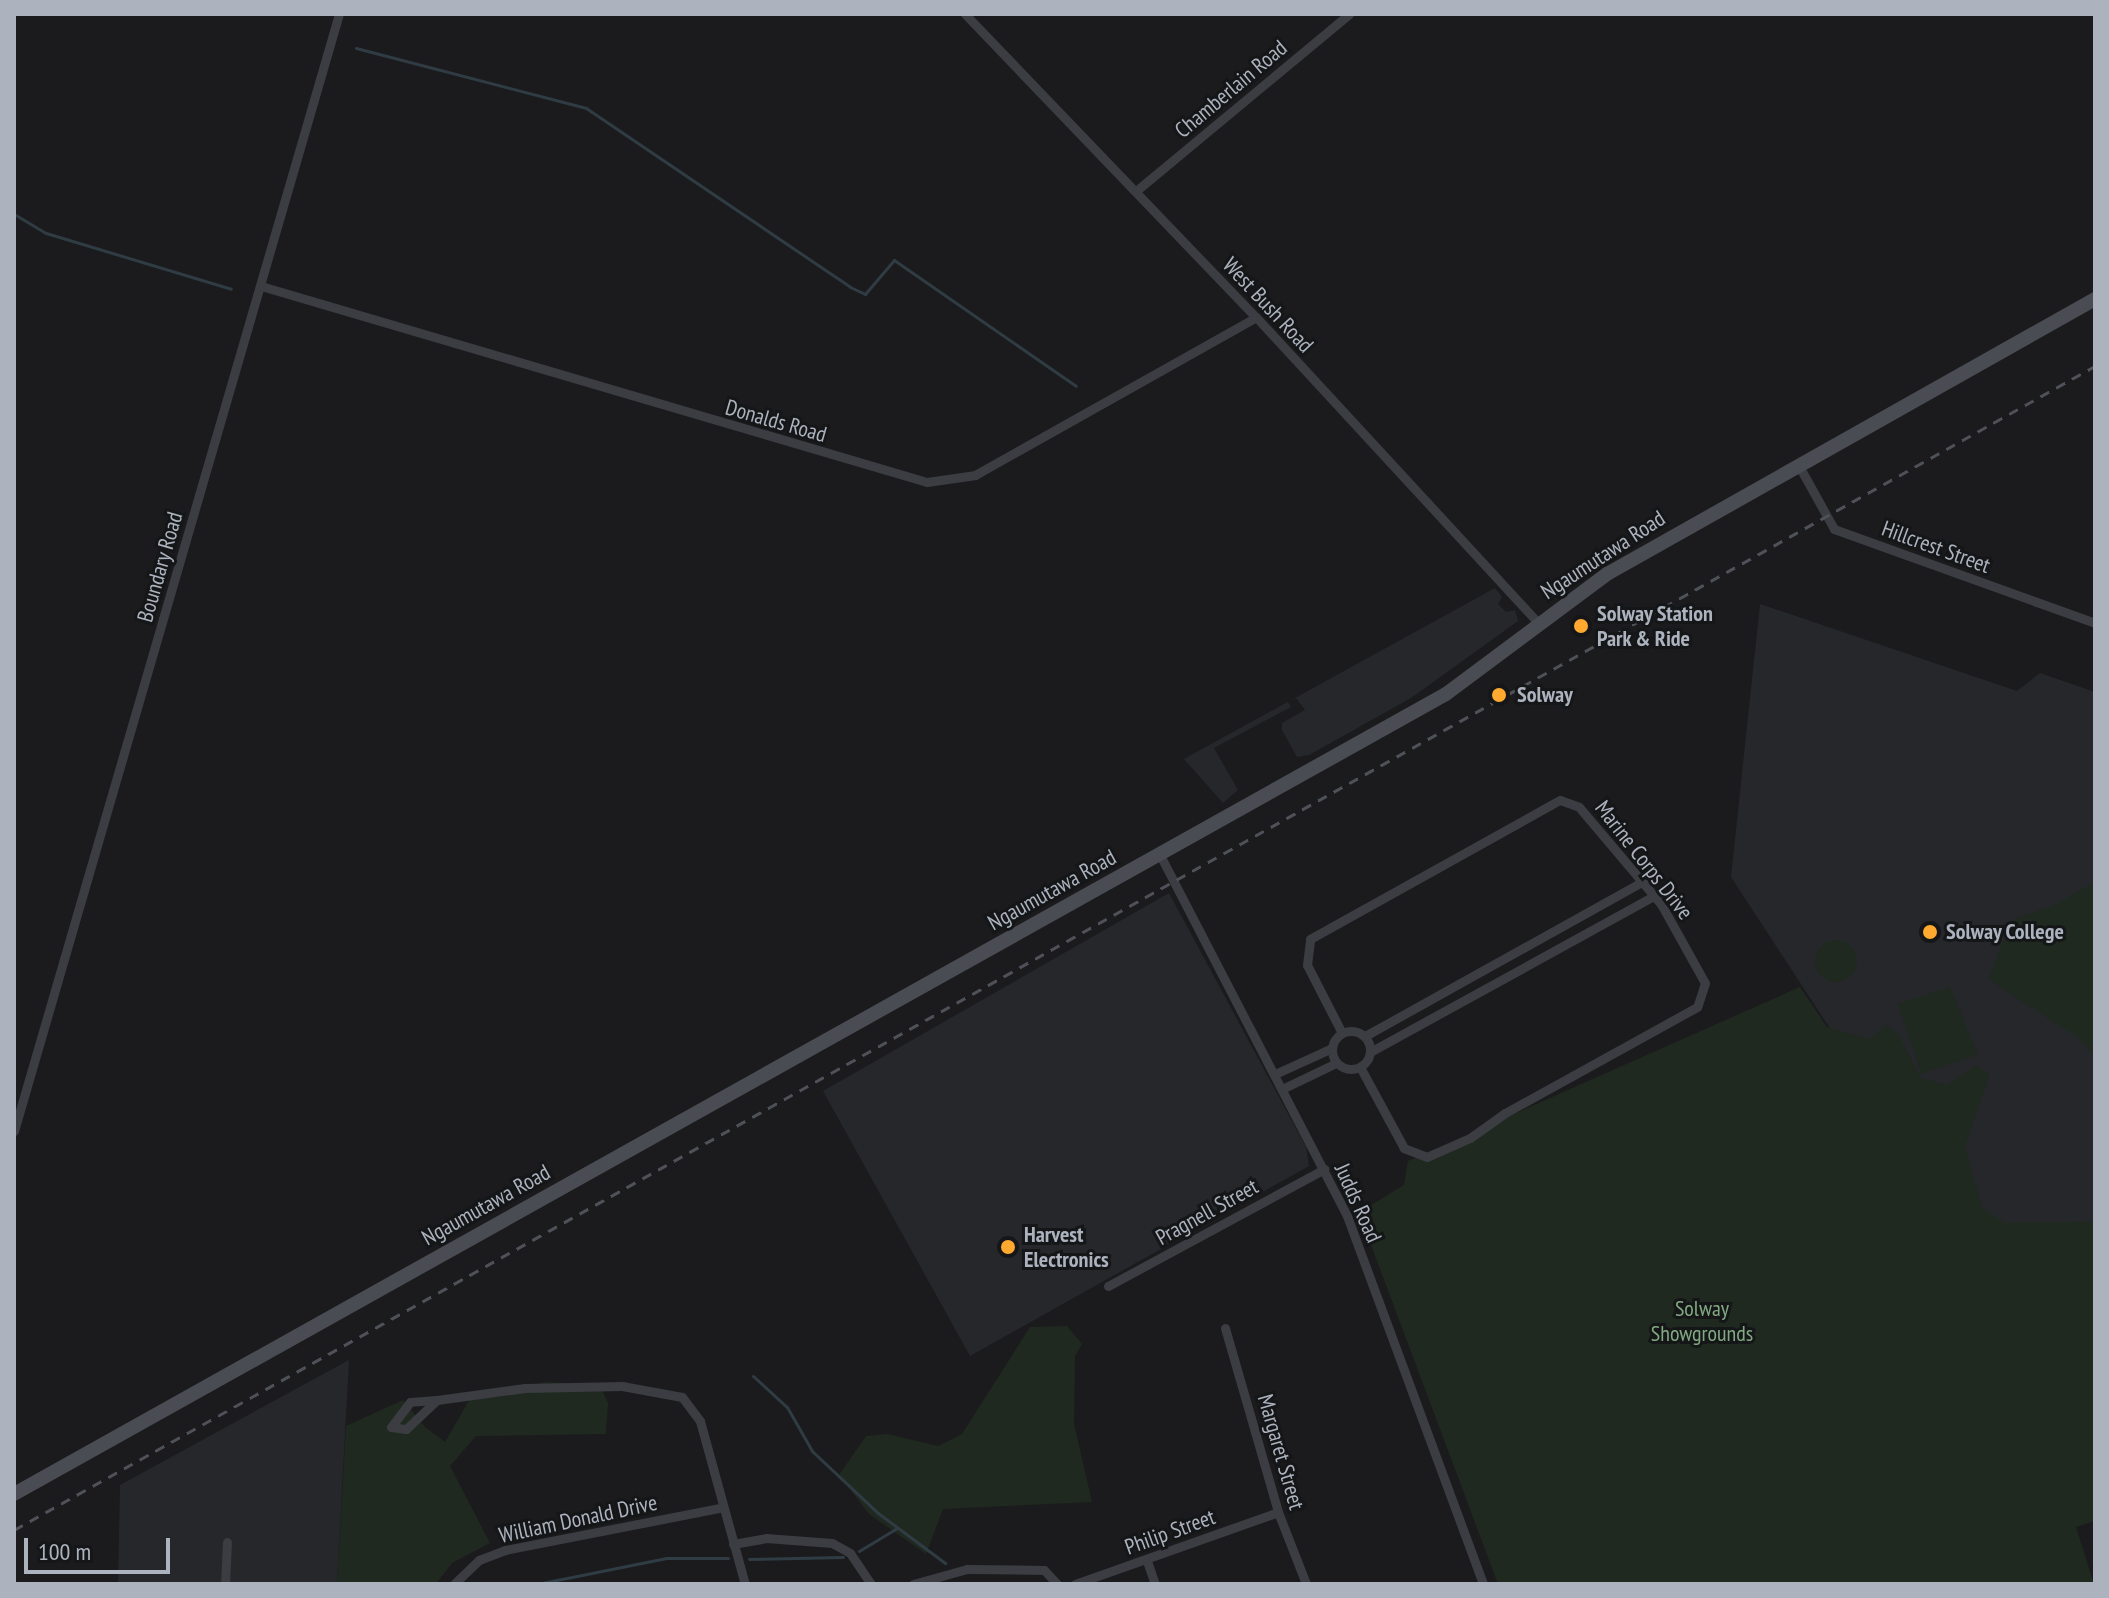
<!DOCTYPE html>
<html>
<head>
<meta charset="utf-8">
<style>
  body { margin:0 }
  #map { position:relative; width:2109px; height:1598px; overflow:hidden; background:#1b1b1d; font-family:"PT Sans Narrow",sans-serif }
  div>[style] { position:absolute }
  .built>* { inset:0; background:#26272b }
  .green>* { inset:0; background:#202920 }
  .round { border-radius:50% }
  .stream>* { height:3px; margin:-1.5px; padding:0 1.5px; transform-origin:1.5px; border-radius:1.5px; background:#2f3c43 }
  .minor>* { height:9px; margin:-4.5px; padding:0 4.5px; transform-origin:4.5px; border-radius:4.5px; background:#3b3d43 }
  .minor>.ring { margin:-4.5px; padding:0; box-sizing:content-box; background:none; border:9px solid #3b3d43; border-radius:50% }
  .secondary>* { height:14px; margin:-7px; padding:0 7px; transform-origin:7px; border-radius:7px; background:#494c53 }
  .rail>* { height:3px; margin-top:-1.5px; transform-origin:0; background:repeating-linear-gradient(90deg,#4e5158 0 10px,transparent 0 18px) }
  .dots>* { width:22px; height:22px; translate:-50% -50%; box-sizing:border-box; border:4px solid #151618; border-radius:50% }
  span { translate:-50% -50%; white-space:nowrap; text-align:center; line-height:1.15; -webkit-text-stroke:6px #151618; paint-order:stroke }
  .street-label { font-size:22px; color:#acb3be }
  .poi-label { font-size:22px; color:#acb3be; font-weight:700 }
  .left { translate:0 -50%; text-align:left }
  .park-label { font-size:22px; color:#82aa82 }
  .frame { position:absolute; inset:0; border:16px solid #acb3be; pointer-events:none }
  .scale { position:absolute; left:24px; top:1538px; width:146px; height:36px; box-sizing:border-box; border:4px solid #acb3be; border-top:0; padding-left:10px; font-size:24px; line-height:28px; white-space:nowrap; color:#acb3be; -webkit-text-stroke:6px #151618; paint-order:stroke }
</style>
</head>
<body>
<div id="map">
  <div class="built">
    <i style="clip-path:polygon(1495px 588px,1502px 597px,1498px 604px,1506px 612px,1515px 610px,1518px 621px,1411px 698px,1309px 755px,1297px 757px,1282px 730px,1282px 723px,1305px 710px,1296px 698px,1288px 702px,1291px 707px,1214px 748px,1238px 790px,1223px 803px,1184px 759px)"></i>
    <i style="clip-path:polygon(1760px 604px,2017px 691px,2040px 673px,2095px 692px,2095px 1259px,1969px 1252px,1916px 1160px,1731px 877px)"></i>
    <i style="clip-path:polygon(1169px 893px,1306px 1147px,1309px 1166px,970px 1356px,823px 1091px)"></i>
    <i style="clip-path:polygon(349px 1360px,337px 1584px,118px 1584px,120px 1485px)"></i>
  </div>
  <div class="green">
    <i style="clip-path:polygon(2095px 882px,2095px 1057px,2078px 1038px,1988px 979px,2012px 920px,2056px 904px)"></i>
    <i class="round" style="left:1815px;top:940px;width:42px;height:42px"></i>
    <i style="clip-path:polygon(1800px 987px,1827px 1027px,1869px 1039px,1886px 1025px,1898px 1034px,1921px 1078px,1947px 1085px,1976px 1065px,1990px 1074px,1965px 1146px,1982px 1207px,2005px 1223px,2095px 1221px,2095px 1521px,2076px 1527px,2094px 1584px,1498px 1584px,1368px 1237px,1377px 1233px,1368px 1207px,1404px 1185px,1408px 1161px)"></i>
    <i style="clip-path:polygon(1950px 987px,1978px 1055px,1921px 1074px,1898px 1004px)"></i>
    <i style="clip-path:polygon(1067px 1326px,1082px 1344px,1075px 1356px,1074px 1424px,1092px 1502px,943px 1509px,926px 1554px,869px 1514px,839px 1475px,866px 1436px,887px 1434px,938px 1446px,962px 1434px,1030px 1327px)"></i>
    <i style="clip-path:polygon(546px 1382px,600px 1386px,608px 1403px,606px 1434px,476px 1436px,450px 1466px,490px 1543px,452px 1563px,436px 1584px,337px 1584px,346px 1426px,403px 1400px,425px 1427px,445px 1442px,471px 1397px)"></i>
  </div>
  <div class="stream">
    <i style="left:356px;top:48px;width:238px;rotate:14.6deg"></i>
    <i style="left:586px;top:108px;width:319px;rotate:34.1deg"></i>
    <i style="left:850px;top:287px;width:17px;rotate:25deg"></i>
    <i style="left:865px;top:294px;width:45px;rotate:-49.5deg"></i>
    <i style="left:894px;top:260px;width:221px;rotate:34.7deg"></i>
    <i style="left:14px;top:214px;width:37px;rotate:31deg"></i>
    <i style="left:46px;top:233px;width:193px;rotate:16.8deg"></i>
    <i style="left:753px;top:1376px;width:46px;rotate:42.4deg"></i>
    <i style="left:787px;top:1407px;width:51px;rotate:60.4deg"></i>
    <i style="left:812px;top:1451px;width:91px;rotate:43.2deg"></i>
    <i style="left:878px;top:1513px;width:84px;rotate:36.7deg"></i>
    <i style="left:859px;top:1551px;width:44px;rotate:-31.2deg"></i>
    <i style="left:749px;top:1559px;width:94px;rotate:-1.2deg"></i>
    <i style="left:537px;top:1584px;width:132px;rotate:-11.4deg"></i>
    <i style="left:666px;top:1558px;width:62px"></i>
  </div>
  <div class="minor">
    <i style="left:965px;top:14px;width:420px;rotate:46.2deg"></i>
    <i style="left:1256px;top:317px;width:418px;rotate:47.3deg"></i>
    <i style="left:1136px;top:191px;width:277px;rotate:-39.7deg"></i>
    <i style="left:261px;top:286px;width:694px;rotate:16.4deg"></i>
    <i style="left:927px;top:482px;width:49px;rotate:-8.3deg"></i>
    <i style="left:975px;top:475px;width:322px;rotate:-29.3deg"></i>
    <i style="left:1799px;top:466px;width:72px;rotate:60.9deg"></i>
    <i style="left:1834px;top:529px;width:277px;rotate:19.8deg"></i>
    <i style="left:1160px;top:855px;width:407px;rotate:62.6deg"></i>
    <i style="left:1347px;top:1216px;width:392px;rotate:69.7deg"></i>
    <i class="ring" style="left:1332px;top:1031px;width:29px;height:29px"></i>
    <i style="left:1342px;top:1033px;width:76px;rotate:-117.2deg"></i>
    <i style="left:1307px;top:965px;width:26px;rotate:-83deg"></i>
    <i style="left:1310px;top:939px;width:286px;rotate:-29.1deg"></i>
    <i style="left:1560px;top:800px;width:20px;rotate:20deg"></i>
    <i style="left:1579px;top:807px;width:127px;rotate:49.8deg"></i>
    <i style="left:1661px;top:904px;width:90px;rotate:60.9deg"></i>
    <i style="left:1705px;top:983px;width:25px;rotate:108deg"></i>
    <i style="left:1697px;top:1007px;width:219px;rotate:151.1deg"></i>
    <i style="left:1505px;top:1113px;width:43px;rotate:144.5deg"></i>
    <i style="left:1470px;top:1138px;width:47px;rotate:156.2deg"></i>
    <i style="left:1427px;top:1157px;width:25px;rotate:-159deg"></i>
    <i style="left:1404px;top:1148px;width:92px;rotate:-118.5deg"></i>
    <i style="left:1365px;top:1036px;width:318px;rotate:-29.1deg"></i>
    <i style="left:1370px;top:1052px;width:325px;rotate:-28.8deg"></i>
    <i style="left:1275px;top:1074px;width:63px;rotate:-24.5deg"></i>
    <i style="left:1282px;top:1089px;width:60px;rotate:-25.7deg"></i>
    <i style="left:14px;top:1131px;width:1163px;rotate:-73.78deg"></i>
    <i style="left:1108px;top:1286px;width:246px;rotate:-28.4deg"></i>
    <i style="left:1225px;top:1328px;width:191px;rotate:73.9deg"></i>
    <i style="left:1278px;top:1512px;width:77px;rotate:68.7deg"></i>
    <i style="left:437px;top:1400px;width:27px;rotate:176deg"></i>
    <i style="left:410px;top:1402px;width:31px;rotate:127deg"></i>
    <i style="left:391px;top:1427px;width:15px;rotate:8deg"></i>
    <i style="left:406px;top:1429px;width:42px;rotate:-43.1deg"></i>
    <i style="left:437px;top:1400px;width:89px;rotate:-7.8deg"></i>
    <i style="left:525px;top:1388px;width:97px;rotate:-1.2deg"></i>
    <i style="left:622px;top:1386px;width:61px;rotate:10.4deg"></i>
    <i style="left:682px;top:1397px;width:30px;rotate:53deg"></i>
    <i style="left:700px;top:1421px;width:169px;rotate:74.6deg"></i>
    <i style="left:733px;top:1544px;width:34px;rotate:-10deg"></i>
    <i style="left:766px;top:1538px;width:66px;rotate:4.3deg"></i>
    <i style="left:832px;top:1543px;width:21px;rotate:29deg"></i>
    <i style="left:850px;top:1553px;width:37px;rotate:56deg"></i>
    <i style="left:1147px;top:1561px;width:24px;rotate:71deg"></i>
    <i style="left:225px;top:1584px;width:42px;rotate:-87.3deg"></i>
    <i style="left:454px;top:1584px;width:35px;rotate:-44deg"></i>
    <i style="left:479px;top:1560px;width:28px;rotate:-21deg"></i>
    <i style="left:505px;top:1550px;width:219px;rotate:-11.1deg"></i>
    <i style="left:913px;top:1584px;width:56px;rotate:-15.5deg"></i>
    <i style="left:967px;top:1569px;width:77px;rotate:0.7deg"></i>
    <i style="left:1044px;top:1570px;width:19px;rotate:47deg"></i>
    <i style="left:1075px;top:1584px;width:215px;rotate:-19.5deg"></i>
  </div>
  <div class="secondary">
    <i style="left:14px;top:1494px;width:1640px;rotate:-29.19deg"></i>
    <i style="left:1446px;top:694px;width:201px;rotate:-36.7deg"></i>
    <i style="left:1607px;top:574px;width:560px;rotate:-29.4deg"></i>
  </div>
  <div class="rail">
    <i style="left:14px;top:1530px;width:2384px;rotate:-29.22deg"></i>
  </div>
  <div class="dots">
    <i style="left:1581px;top:626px;background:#ffa931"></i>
    <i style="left:1499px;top:695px;background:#ffa931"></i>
    <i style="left:1930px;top:932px;background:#ffa931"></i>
    <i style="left:1008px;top:1247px;background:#ffa931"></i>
  </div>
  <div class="street-label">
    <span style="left:1231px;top:89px;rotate:-40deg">Chamberlain Road</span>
    <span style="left:1268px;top:305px;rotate:47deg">West Bush Road</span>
    <span style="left:776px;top:421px;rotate:16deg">Donalds Road</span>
    <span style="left:1936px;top:547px;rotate:20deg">Hillcrest Street</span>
    <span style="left:1603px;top:555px;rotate:-33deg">Ngaumutawa Road</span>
    <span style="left:160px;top:567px;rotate:-74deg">Boundary Road</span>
    <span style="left:1644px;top:860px;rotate:52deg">Marine Corps Drive</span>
    <span style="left:1052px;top:890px;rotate:-29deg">Ngaumutawa Road</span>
    <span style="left:1358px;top:1203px;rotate:66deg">Judds Road</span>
    <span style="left:486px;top:1205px;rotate:-29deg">Ngaumutawa Road</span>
    <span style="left:1207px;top:1212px;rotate:-29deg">Pragnell Street</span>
    <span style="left:1281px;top:1452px;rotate:74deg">Margaret Street</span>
    <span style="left:578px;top:1519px;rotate:-12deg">William Donald Drive</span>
    <span style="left:1170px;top:1532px;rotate:-20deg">Philip Street</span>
  </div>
  <div class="poi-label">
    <span class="left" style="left:1597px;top:626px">Solway Station<br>Park &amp; Ride</span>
    <span class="left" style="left:1517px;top:695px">Solway</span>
    <span class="left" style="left:1946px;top:932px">Solway College</span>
    <span class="left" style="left:1024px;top:1247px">Harvest<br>Electronics</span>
  </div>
  <div class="park-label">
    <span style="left:1702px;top:1321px">Solway<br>Showgrounds</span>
  </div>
  <div class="frame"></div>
  <div class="scale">100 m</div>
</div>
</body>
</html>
